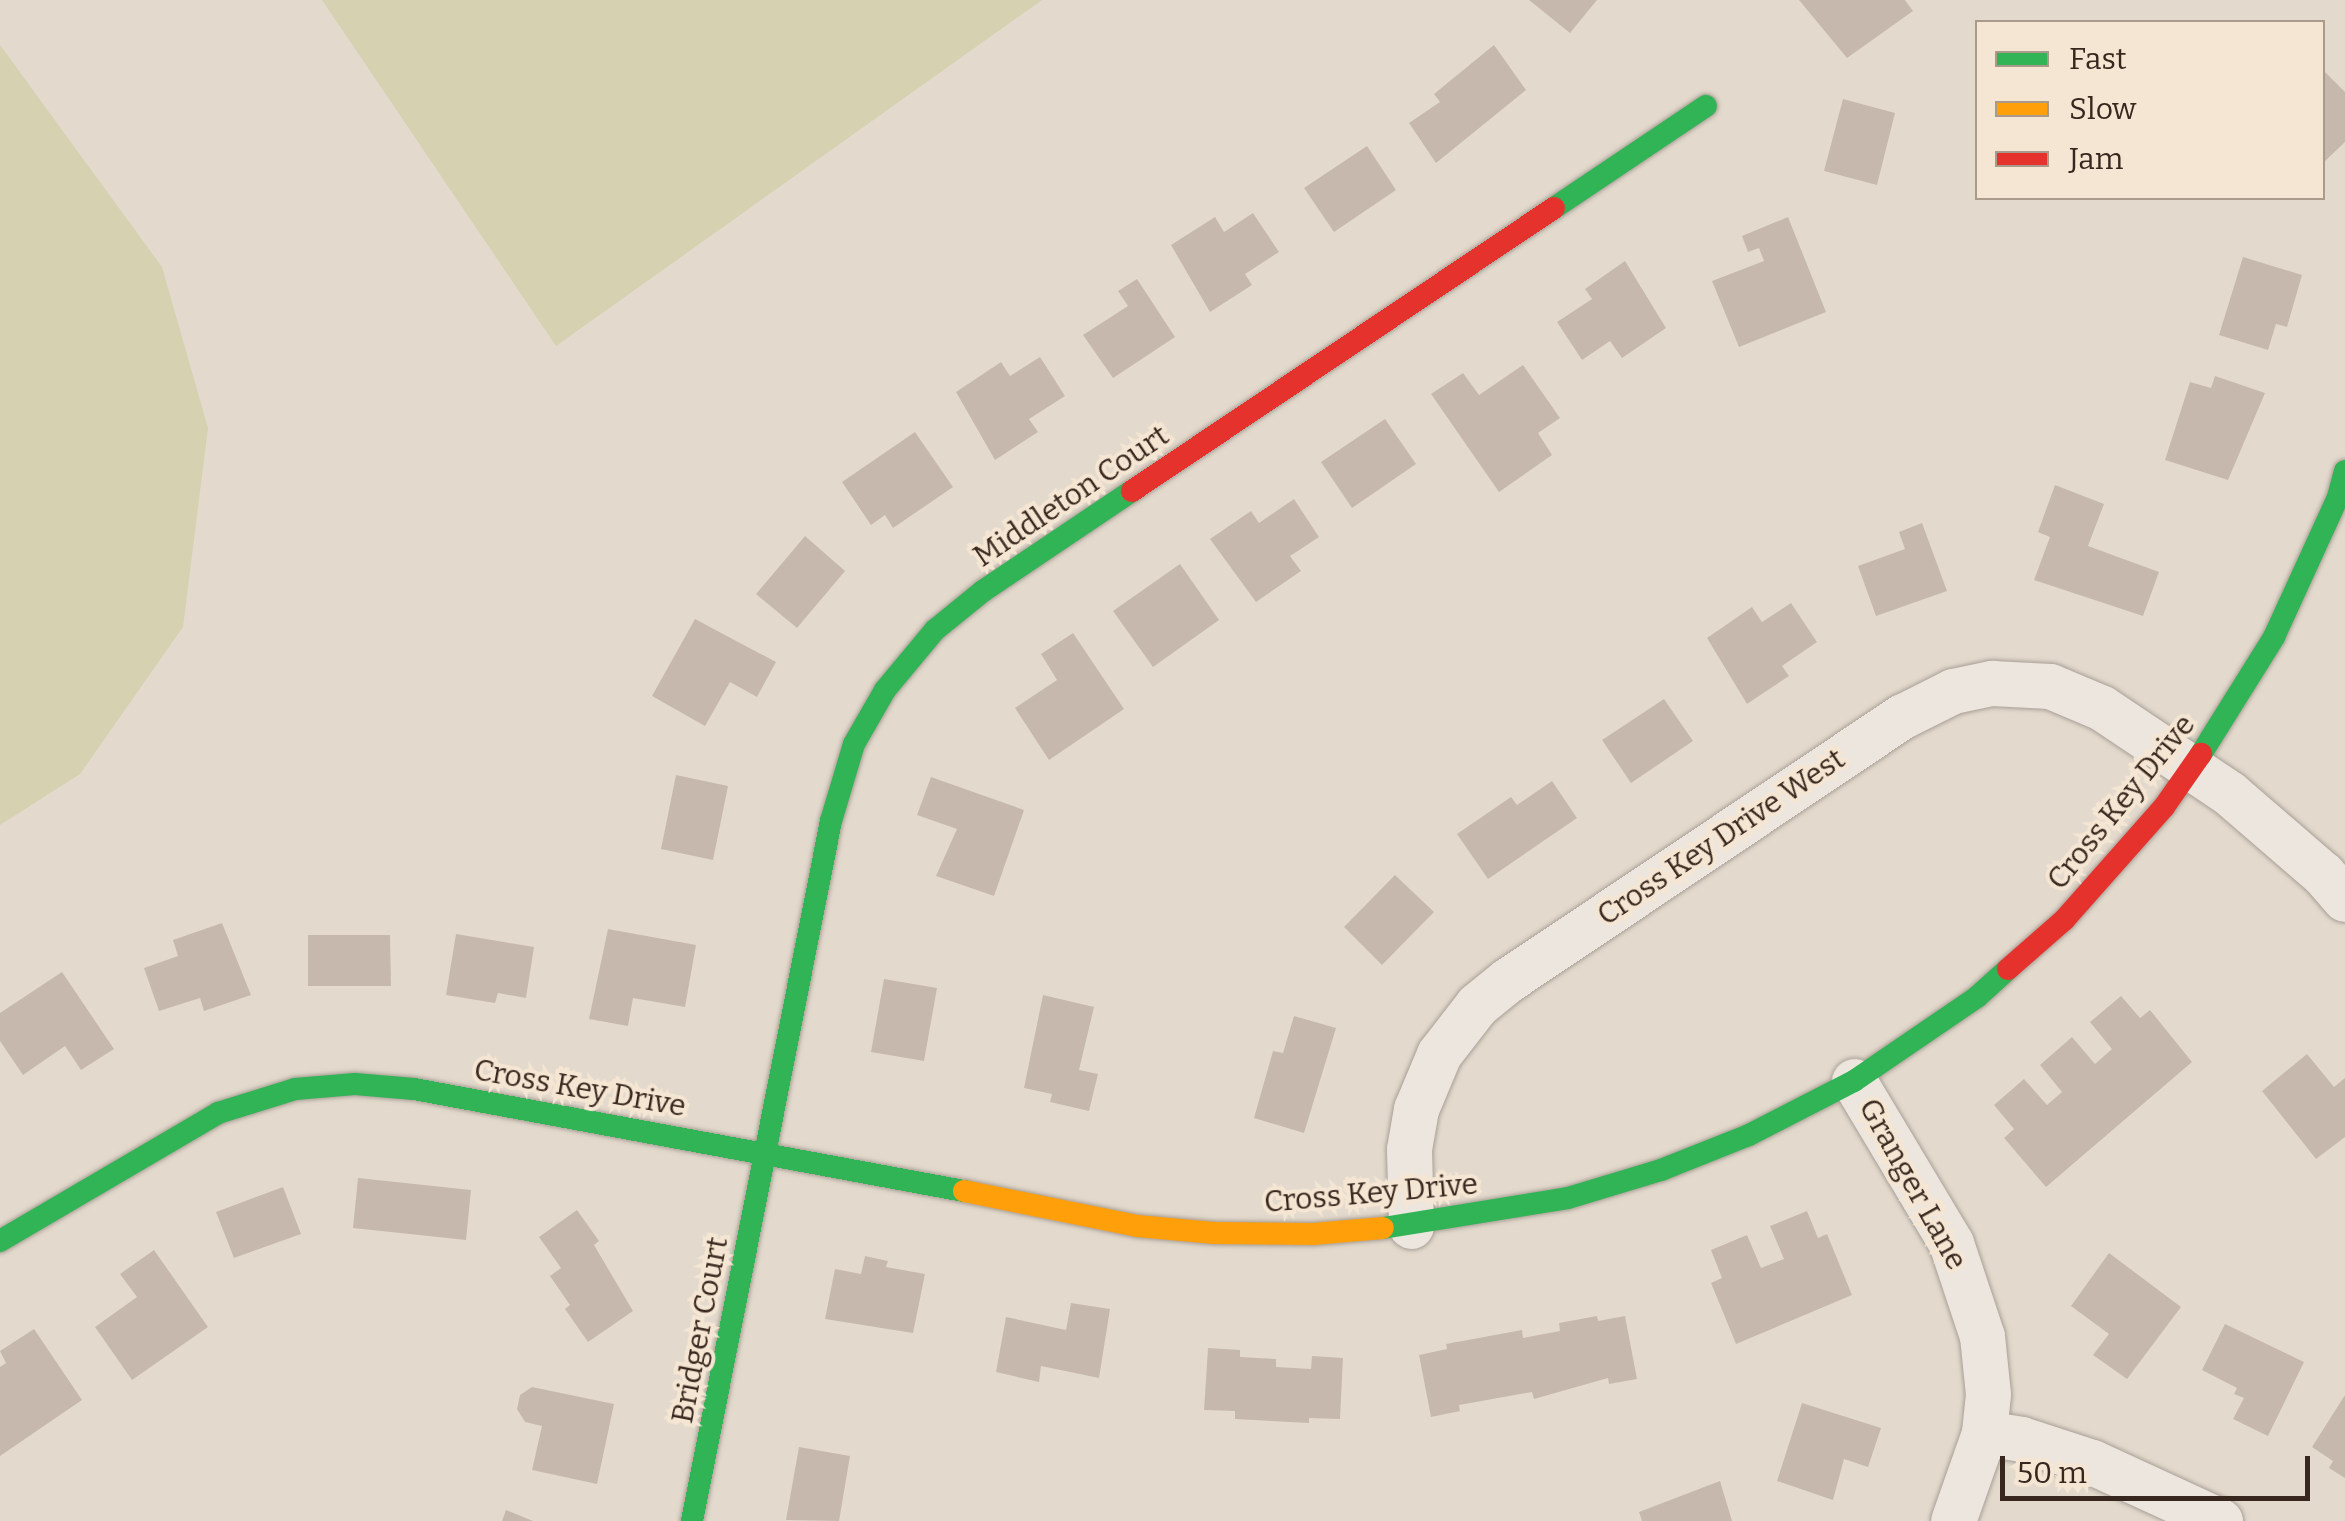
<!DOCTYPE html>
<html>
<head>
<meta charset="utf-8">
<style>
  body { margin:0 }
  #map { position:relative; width:2345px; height:1521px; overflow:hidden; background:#e3dacd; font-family:Bitter,serif }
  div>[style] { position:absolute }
  .green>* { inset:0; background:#d6d1b0 }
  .building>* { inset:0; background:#c7b8ae }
  .roads { filter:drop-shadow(0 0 2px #a99f96) drop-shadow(0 0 2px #a99f96) }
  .street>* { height:45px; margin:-22.5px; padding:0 22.5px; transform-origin:22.5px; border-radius:22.5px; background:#ece6df }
  .fast>* { height:22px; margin:-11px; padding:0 11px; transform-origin:11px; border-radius:11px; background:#30b455 }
  .slow>* { height:22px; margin:-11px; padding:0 11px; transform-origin:11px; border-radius:11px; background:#ff9f0a }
  .jam>* { height:22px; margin:-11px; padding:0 11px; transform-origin:11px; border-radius:11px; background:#e5322d }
  span { translate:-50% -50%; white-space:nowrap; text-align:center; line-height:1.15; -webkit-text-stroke:8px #f5e6d3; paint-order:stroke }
  .street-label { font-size:30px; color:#37271e }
  .legend { position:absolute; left:1975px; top:20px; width:350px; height:180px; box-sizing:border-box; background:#f5e6d3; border:2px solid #a99a8b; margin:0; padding:12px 18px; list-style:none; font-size:30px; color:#37271e }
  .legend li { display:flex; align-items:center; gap:20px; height:50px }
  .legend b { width:50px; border:2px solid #a99a8b }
  .scale { position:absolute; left:2000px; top:1456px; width:310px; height:45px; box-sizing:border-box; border:5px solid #37271e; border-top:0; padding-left:12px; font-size:30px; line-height:35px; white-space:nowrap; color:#37271e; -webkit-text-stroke:8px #f5e6d3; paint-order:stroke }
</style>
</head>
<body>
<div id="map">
  <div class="green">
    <i style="clip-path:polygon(322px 0,1042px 0,556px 346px)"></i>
    <i style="clip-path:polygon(0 45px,162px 267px,208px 428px,183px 627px,80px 774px,0 825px)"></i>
  </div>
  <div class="building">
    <i style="clip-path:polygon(1529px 0,1597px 0,1570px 33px)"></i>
    <i style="clip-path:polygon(1799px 0,1905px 0,1913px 11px,1847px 58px)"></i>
    <i style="clip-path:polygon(1494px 45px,1526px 90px,1436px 163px,1409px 123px,1440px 102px,1434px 94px)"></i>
    <i style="clip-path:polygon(2322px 69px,2345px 92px,2345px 142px,2322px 164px)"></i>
    <i style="clip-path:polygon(1843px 99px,1895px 113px,1877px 185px,1824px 171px)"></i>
    <i style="clip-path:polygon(1367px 146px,1396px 190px,1334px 232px,1304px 188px)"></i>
    <i style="clip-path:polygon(1253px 213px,1279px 252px,1245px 274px,1252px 285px,1210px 312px,1171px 245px,1215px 217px,1224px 232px)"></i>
    <i style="clip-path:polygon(1788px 217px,1826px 312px,1739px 347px,1712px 281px,1764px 261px,1759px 248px,1748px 252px,1742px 236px)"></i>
    <i style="clip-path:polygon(2243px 257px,2302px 275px,2287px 327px,2276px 324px,2268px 350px,2219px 335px)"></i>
    <i style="clip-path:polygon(1625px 261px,1666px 328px,1622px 358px,1610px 341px,1582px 360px,1557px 322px,1592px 299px,1585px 289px)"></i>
    <i style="clip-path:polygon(1137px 279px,1175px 337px,1113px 378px,1083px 335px,1128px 306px,1118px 291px)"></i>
    <i style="clip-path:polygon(1040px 357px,1065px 396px,1029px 419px,1038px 432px,995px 460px,956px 392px,1001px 362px,1010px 376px)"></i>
    <i style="clip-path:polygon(1523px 365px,1560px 418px,1538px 433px,1552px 455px,1499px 492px,1431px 394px,1463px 373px,1479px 395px)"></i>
    <i style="clip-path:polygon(2215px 376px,2265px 393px,2228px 480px,2165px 460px,2190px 382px,2211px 388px)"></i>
    <i style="clip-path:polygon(1385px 419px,1416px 464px,1352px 508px,1321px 462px)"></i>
    <i style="clip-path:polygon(915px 432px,953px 487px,893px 528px,885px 515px,871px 525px,842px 482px)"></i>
    <i style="clip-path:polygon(2055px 485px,2104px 504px,2088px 546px,2159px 572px,2143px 616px,2034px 580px,2050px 537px,2038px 532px)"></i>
    <i style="clip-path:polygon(1294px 499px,1319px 537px,1290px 556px,1301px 571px,1256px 602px,1210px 539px,1251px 511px,1259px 523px)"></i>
    <i style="clip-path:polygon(1922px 523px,1947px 591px,1876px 616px,1858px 566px,1905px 549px,1899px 532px)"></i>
    <i style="clip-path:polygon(805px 536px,845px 571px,797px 628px,756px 594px)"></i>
    <i style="clip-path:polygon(1180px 564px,1219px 620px,1153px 667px,1113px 611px)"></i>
    <i style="clip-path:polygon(1791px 603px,1817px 642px,1782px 666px,1789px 676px,1747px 704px,1707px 638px,1752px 607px,1762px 622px)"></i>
    <i style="clip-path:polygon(695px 619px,776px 662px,757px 697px,730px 682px,705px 726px,652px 696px)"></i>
    <i style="clip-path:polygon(1073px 633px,1124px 709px,1049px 760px,1015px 708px,1057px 680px,1041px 654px)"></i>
    <i style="clip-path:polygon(1664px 699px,1693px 741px,1631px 783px,1602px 740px)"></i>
    <i style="clip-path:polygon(676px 775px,728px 786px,713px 860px,661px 849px)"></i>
    <i style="clip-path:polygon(931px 777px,1024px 810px,994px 896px,936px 876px,957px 829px,917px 815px)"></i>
    <i style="clip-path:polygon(1552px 781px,1577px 818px,1488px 879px,1457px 834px,1511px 797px,1517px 805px)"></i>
    <i style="clip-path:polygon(1395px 875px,1434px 912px,1382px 965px,1344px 927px)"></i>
    <i style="clip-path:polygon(222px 923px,251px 995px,204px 1011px,200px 998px,159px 1011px,144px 968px,178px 956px,173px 940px)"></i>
    <i style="clip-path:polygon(608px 929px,696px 945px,685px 1007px,633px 998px,628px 1026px,589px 1019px)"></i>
    <i style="clip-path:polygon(456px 934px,534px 947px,526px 998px,498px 993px,495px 1003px,446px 995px)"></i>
    <i style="clip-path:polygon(308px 935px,390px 935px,391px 986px,308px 986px)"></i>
    <i style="clip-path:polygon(62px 972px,114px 1049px,81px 1070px,65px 1046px,23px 1075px,0 1041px,0 1013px)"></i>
    <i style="clip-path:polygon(884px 979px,937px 988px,924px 1061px,871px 1052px)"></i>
    <i style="clip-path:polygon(1043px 995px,1094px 1007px,1079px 1070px,1098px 1074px,1089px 1111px,1050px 1102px,1052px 1094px,1024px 1088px)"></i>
    <i style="clip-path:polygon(2121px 996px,2140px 1018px,2150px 1010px,2192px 1062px,2046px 1187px,2004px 1138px,2014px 1129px,1994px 1105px,2024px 1079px,2047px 1105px,2062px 1092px,2040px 1065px,2072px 1037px,2095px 1064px,2112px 1049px,2090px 1022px)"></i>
    <i style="clip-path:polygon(1294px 1016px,1336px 1028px,1304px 1133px,1254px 1118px,1273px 1051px,1283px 1053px)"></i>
    <i style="clip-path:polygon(2307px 1054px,2334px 1087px,2345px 1078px,2345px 1137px,2316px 1159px,2262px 1091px)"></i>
    <i style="clip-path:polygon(358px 1178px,471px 1190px,466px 1240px,353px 1228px)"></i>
    <i style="clip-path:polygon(283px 1187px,301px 1234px,234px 1258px,216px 1212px)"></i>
    <i style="clip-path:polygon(577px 1210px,599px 1241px,594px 1245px,633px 1311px,588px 1342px,565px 1309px,570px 1305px,550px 1276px,561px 1268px,539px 1237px)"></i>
    <i style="clip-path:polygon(1807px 1211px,1818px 1238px,1827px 1234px,1852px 1295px,1736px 1344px,1711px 1283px,1722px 1278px,1711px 1250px,1747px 1235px,1761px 1268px,1784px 1259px,1770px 1226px)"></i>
    <i style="clip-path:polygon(154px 1250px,208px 1327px,132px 1380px,95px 1327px,137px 1297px,120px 1274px)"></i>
    <i style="clip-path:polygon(2109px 1253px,2181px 1307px,2127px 1379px,2093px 1355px,2109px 1334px,2071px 1306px)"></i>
    <i style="clip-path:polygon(865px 1256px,888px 1261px,886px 1267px,925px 1274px,913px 1333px,825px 1319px,835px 1269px,861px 1274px)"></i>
    <i style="clip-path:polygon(1071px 1303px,1110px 1309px,1099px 1378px,1041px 1366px,1039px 1382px,996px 1372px,1006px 1317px,1066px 1330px)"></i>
    <i style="clip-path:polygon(1597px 1316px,1598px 1321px,1625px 1316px,1637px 1379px,1609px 1384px,1608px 1378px,1534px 1399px,1532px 1392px,1459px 1405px,1460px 1411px,1431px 1417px,1419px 1355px,1447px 1349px,1446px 1344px,1522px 1330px,1523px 1338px,1560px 1331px,1559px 1323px)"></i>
    <i style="clip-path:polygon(2225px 1324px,2304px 1362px,2268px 1436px,2233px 1419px,2244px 1398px,2234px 1394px,2237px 1388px,2202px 1370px)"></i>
    <i style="clip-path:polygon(34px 1329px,82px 1400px,0 1456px,0 1367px,6px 1363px,0 1351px)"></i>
    <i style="clip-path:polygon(1208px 1348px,1240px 1350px,1240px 1357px,1276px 1359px,1276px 1367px,1311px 1369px,1312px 1356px,1343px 1358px,1340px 1419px,1309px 1418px,1309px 1423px,1235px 1419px,1235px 1411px,1204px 1410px)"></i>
    <i style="clip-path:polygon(532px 1387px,614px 1404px,597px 1484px,532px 1470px,542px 1426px,525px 1422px,517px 1409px,520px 1395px)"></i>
    <i style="clip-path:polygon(2345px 1395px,2345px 1478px,2329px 1468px,2333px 1461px,2312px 1447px)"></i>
    <i style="clip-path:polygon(1802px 1403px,1881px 1428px,1868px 1467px,1844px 1459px,1833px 1500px,1777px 1481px)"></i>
    <i style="clip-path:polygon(799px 1447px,850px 1456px,839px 1521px,786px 1520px)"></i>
    <i style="clip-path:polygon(1720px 1481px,1732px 1521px,1642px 1521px,1639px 1512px)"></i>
    <i style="clip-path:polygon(506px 1510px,533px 1521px,502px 1521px)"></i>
  </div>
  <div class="roads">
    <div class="street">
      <i style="left:1854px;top:1081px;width:189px;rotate:59.1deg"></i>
      <i style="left:1951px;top:1243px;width:98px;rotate:71.6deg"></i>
      <i style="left:1982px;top:1336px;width:58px;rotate:84.1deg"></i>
      <i style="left:1988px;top:1394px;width:39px;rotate:96deg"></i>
      <i style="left:1984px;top:1433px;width:93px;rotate:109.4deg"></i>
      <i style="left:1411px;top:1226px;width:77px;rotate:-91.5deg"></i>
      <i style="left:1409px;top:1149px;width:41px;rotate:-80.1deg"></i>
      <i style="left:1416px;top:1109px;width:60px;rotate:-67.3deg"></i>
      <i style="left:1439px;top:1054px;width:62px;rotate:-52.2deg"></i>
      <i style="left:1477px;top:1005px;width:40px;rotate:-39deg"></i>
      <i style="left:1508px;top:980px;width:475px;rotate:-33.8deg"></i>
      <i style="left:1903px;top:716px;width:56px;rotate:-26.6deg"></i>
      <i style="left:1953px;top:691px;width:40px;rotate:-12deg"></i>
      <i style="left:1992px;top:683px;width:58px;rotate:3deg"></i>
      <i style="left:2050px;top:686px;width:56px;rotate:22.9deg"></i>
      <i style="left:2102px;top:708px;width:153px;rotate:33.8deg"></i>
      <i style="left:2229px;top:793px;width:124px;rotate:40.8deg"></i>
      <i style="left:2323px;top:874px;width:33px;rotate:49deg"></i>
      <i style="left:1984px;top:1433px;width:37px;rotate:9deg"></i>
      <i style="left:2021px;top:1439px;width:75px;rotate:17.9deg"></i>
      <i style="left:2092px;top:1462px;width:141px;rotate:24.7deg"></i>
    </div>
    <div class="fast">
      <i style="left:1554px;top:208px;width:183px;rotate:-33.9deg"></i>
      <i style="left:2201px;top:754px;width:138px;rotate:-58deg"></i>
      <i style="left:2274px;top:637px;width:154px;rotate:-65.4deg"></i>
      <i style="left:2338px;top:497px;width:27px;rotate:-75deg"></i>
      <i style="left:1383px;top:1228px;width:187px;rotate:-9.2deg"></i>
      <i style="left:1568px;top:1198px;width:97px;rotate:-16.8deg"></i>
      <i style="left:1661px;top:1170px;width:95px;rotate:-21.7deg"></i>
      <i style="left:1749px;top:1135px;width:118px;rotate:-27.2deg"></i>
      <i style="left:1854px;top:1081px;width:149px;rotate:-34.3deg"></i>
      <i style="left:1977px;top:997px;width:42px;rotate:-42.1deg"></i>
      <i style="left:0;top:1241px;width:253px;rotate:-30.4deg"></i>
      <i style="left:218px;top:1113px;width:81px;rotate:-17.3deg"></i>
      <i style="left:295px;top:1089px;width:60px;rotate:-4.8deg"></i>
      <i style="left:355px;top:1084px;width:59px;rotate:4.8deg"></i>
      <i style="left:414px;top:1089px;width:559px;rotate:10.51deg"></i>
      <i style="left:692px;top:1521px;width:714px;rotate:-78.77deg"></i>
      <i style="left:831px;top:821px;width:80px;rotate:-73.4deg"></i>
      <i style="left:854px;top:744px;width:62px;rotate:-60.1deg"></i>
      <i style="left:885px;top:690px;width:78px;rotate:-50.2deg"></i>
      <i style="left:935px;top:630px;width:62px;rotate:-39.1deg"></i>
      <i style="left:983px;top:591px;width:179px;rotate:-33.9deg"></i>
    </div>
    <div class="slow">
      <i style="left:964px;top:1191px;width:177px;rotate:11.4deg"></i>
      <i style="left:1137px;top:1226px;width:78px;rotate:5.1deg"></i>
      <i style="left:1215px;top:1233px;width:98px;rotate:0.6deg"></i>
      <i style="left:1313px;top:1234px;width:70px;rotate:-4.9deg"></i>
    </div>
    <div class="jam">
      <i style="left:1132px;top:491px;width:508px;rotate:-33.85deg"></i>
      <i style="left:2008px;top:969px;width:74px;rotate:-41.2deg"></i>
      <i style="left:2064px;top:920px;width:151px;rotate:-48.5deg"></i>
      <i style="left:2164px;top:807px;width:65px;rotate:-55.1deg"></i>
    </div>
  </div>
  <div class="street-label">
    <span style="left:1071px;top:496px;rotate:-34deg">Middleton Court</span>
    <span style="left:2121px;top:802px;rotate:-51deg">Cross Key Drive</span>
    <span style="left:1721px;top:837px;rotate:-34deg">Cross Key Drive West</span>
    <span style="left:580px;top:1088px;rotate:10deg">Cross Key Drive</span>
    <span style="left:1913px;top:1184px;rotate:61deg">Granger Lane</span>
    <span style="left:1371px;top:1193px;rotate:-5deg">Cross Key Drive</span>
    <span style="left:700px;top:1330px;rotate:-79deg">Bridger Court</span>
  </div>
  <ul class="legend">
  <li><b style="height:12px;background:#30b455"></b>Fast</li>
  <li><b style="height:12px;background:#ff9f0a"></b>Slow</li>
  <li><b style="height:12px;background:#e5322d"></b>Jam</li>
  </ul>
  <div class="scale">50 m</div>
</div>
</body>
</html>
